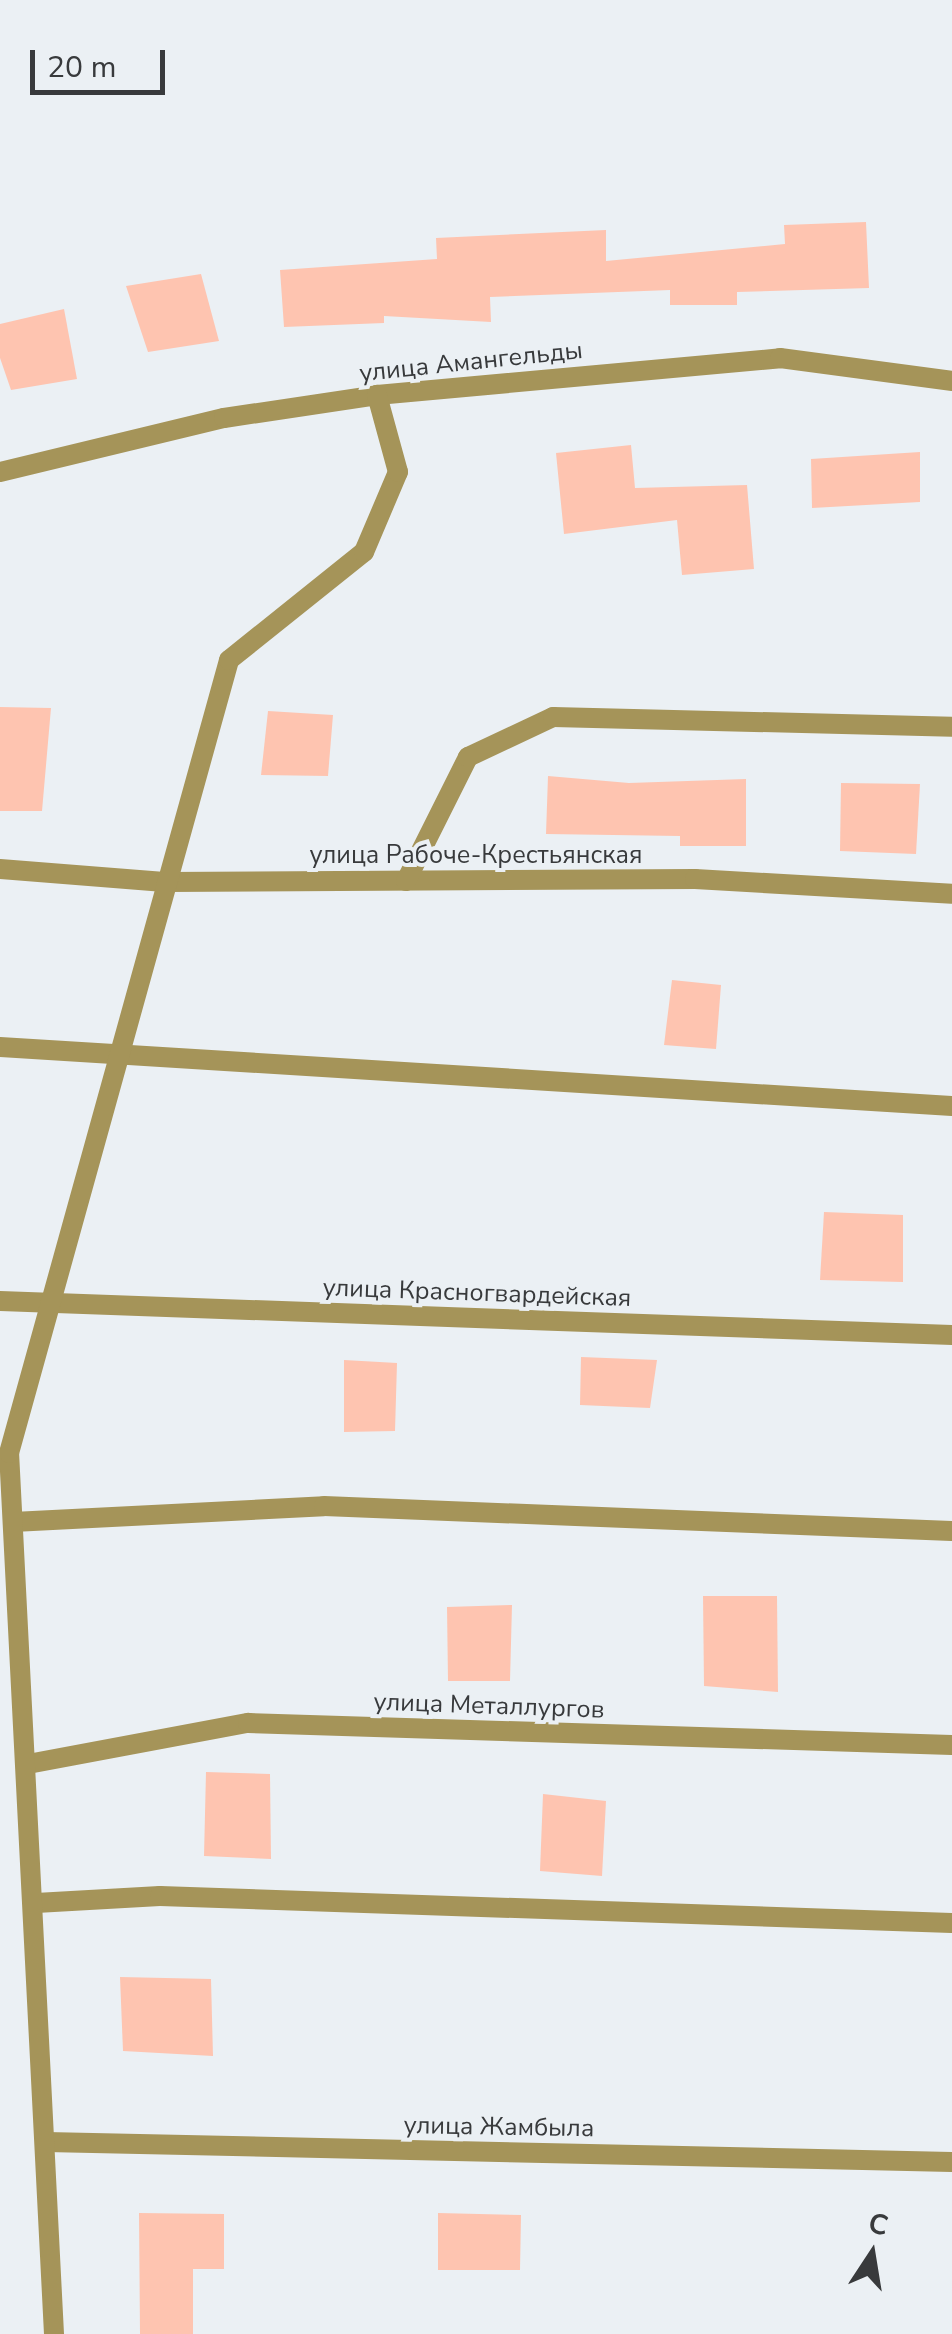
<!DOCTYPE html>
<html>
<head>
<meta charset="utf-8">
<style>
  body { margin:0 }
  #map { position:relative; width:952px; height:2334px; overflow:hidden; background:#ebf0f4; font-family:"Nunito Sans",sans-serif }
  div>[style] { position:absolute }
  .building>* { inset:0; background:#fec4b0 }
  .street>* { height:20px; margin:-10px; padding:0 10px; transform-origin:10px; border-radius:10px; background:#a59459 }
  span { translate:-50% -50%; white-space:nowrap; text-align:center; line-height:1.15; -webkit-text-stroke:8px #ebf0f4; paint-order:stroke }
  .street-label { font-size:25px; color:#383a3c }
  .north { position:absolute; left:822px; top:2204px; width:100px; height:100px; -webkit-text-stroke:8px #ebf0f4; paint-order:stroke; rotate:12deg; font-size:28px; font-weight:700; line-height:40px; text-align:center; color:#383a3c }
  .north::after { content:''; display:block; margin:auto; width:35px; height:45px; background:#383a3c; clip-path:polygon(50% 0,100% 100%,50% 72%,0 100%) }
  .scale { position:absolute; left:30px; top:50px; width:135px; height:45px; box-sizing:border-box; border:5px solid #383a3c; border-top:0; padding-left:12px; font-size:30px; line-height:35px; white-space:nowrap; color:#383a3c; -webkit-text-stroke:8px #ebf0f4; paint-order:stroke }
</style>
</head>
<body>
<div id="map">
  <div class="building">
    <i style="clip-path:polygon(866px 222px,869px 288px,737px 292px,737px 305px,670px 305px,670px 290px,490px 297px,491px 322px,384px 316px,384px 323px,284px 327px,280px 270px,437px 259px,436px 238px,606px 230px,606px 261px,785px 244px,784px 225px)"></i>
    <i style="clip-path:polygon(201px 274px,219px 341px,148px 352px,126px 286px)"></i>
    <i style="clip-path:polygon(64px 309px,77px 379px,11px 390px,0 358px,0 324px)"></i>
    <i style="clip-path:polygon(631px 445px,635px 488px,747px 485px,754px 569px,682px 575px,677px 520px,564px 534px,556px 453px)"></i>
    <i style="clip-path:polygon(920px 452px,920px 502px,812px 508px,811px 459px)"></i>
    <i style="clip-path:polygon(0 707px,51px 708px,42px 811px,0 811px)"></i>
    <i style="clip-path:polygon(268px 711px,333px 715px,328px 776px,261px 775px)"></i>
    <i style="clip-path:polygon(548px 776px,629px 783px,746px 779px,746px 846px,680px 846px,680px 836px,546px 834px)"></i>
    <i style="clip-path:polygon(841px 783px,920px 784px,916px 854px,840px 851px)"></i>
    <i style="clip-path:polygon(672px 980px,721px 985px,716px 1049px,664px 1045px)"></i>
    <i style="clip-path:polygon(824px 1212px,903px 1215px,903px 1282px,820px 1280px)"></i>
    <i style="clip-path:polygon(581px 1357px,657px 1360px,650px 1408px,580px 1405px)"></i>
    <i style="clip-path:polygon(344px 1360px,397px 1363px,395px 1431px,344px 1432px)"></i>
    <i style="clip-path:polygon(703px 1596px,777px 1596px,778px 1692px,704px 1686px)"></i>
    <i style="clip-path:polygon(512px 1605px,510px 1681px,448px 1681px,447px 1607px)"></i>
    <i style="clip-path:polygon(206px 1772px,270px 1774px,271px 1859px,204px 1856px)"></i>
    <i style="clip-path:polygon(543px 1794px,606px 1801px,602px 1876px,540px 1871px)"></i>
    <i style="clip-path:polygon(120px 1977px,211px 1979px,213px 2056px,123px 2051px)"></i>
    <i style="clip-path:polygon(139px 2213px,224px 2214px,224px 2269px,193px 2269px,193px 2334px,140px 2334px)"></i>
    <i style="clip-path:polygon(438px 2213px,521px 2215px,520px 2270px,438px 2270px)"></i>
  </div>
  <div class="street">
    <i style="left:0;top:472px;width:230px;rotate:-13.6deg"></i>
    <i style="left:224px;top:418px;width:155px;rotate:-8.5deg"></i>
    <i style="left:377px;top:395px;width:405px;rotate:-5.2deg"></i>
    <i style="left:780px;top:358px;width:174px;rotate:7.6deg"></i>
    <i style="left:0;top:869px;width:168px;rotate:4.5deg"></i>
    <i style="left:167px;top:882px;width:528px;rotate:-0.33deg"></i>
    <i style="left:695px;top:879px;width:257px;rotate:3.3deg"></i>
    <i style="left:406px;top:881px;width:139px;rotate:-63.4deg"></i>
    <i style="left:468px;top:757px;width:94px;rotate:-25.2deg"></i>
    <i style="left:553px;top:717px;width:399px;rotate:1.4deg"></i>
    <i style="left:0;top:1047px;width:954px;rotate:3.55deg"></i>
    <i style="left:0;top:1301px;width:953px;rotate:2.05deg"></i>
    <i style="left:13px;top:1522px;width:311px;rotate:-2.9deg"></i>
    <i style="left:324px;top:1506px;width:628px;rotate:2.28deg"></i>
    <i style="left:28px;top:1764px;width:224px;rotate:-10.6deg"></i>
    <i style="left:248px;top:1723px;width:704px;rotate:1.79deg"></i>
    <i style="left:36px;top:1903px;width:124px;rotate:-3.2deg"></i>
    <i style="left:160px;top:1896px;width:792px;rotate:1.95deg"></i>
    <i style="left:46px;top:2142px;width:906px;rotate:1.26deg"></i>
    <i style="left:54px;top:2334px;width:882px;rotate:-92.92deg"></i>
    <i style="left:9px;top:1453px;width:823px;rotate:-74.49deg"></i>
    <i style="left:229px;top:660px;width:173px;rotate:-38.7deg"></i>
    <i style="left:364px;top:552px;width:87px;rotate:-67deg"></i>
    <i style="left:398px;top:472px;width:80px;rotate:-105.3deg"></i>
  </div>
  <div class="street-label">
    <span style="left:471px;top:362px;rotate:-6deg">улица Амангельды</span>
    <span style="left:476px;top:855px">улица Рабоче-Крестьянская</span>
    <span style="left:477px;top:1293px;rotate:2deg">улица Красногвардейская</span>
    <span style="left:489px;top:1706px;rotate:2deg">улица Металлургов</span>
    <span style="left:499px;top:2127px;rotate:1deg">улица Жамбыла</span>
  </div>
  <div class="north">С</div>
  <div class="scale">20 m</div>
</div>
</body>
</html>
